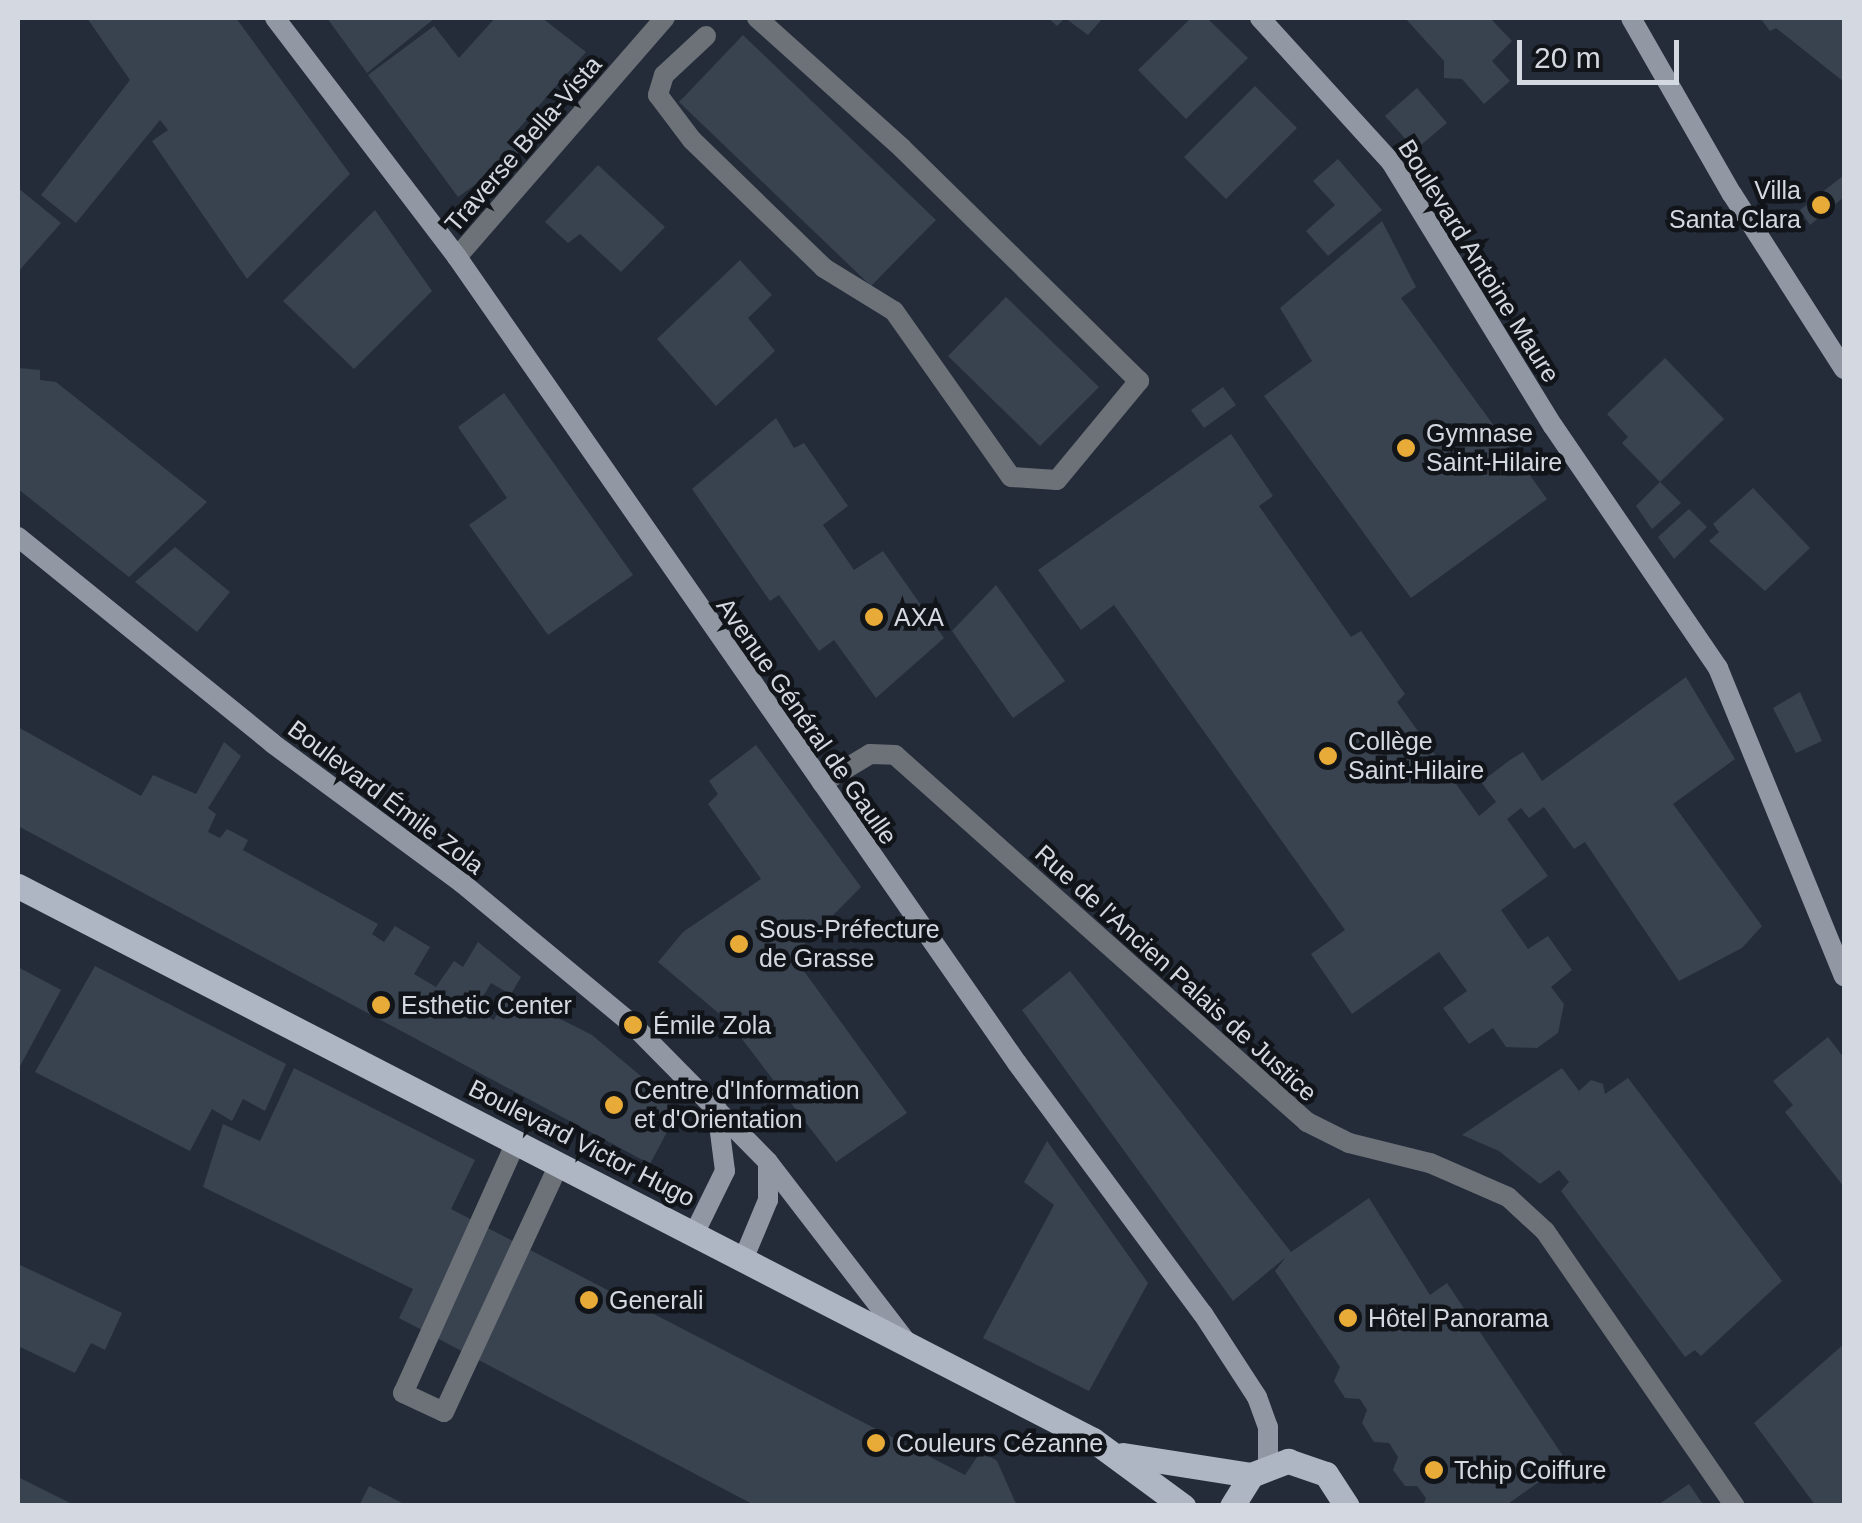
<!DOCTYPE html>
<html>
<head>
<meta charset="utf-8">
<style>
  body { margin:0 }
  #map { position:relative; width:1862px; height:1523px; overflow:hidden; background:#242c39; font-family:Helvetica,sans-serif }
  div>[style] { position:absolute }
  .building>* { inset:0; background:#39424f }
  .lane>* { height:20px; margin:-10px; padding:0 10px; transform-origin:10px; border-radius:10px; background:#6d7178 }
  .street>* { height:20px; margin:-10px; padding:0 10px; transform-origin:10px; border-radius:10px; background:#6d7178 }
  .secondary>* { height:20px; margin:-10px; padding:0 10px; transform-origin:10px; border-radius:10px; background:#9298a3 }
  .primary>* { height:25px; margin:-12.5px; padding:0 12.5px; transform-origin:12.5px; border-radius:12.5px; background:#aeb6c4 }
  .dots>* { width:28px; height:28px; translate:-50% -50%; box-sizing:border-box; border:5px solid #11151a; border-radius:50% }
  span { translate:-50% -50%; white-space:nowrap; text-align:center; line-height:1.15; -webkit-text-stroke:9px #11151a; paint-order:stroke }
  .street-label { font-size:25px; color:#d4d9e1 }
  .poi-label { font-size:25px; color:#d4d9e1 }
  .right { translate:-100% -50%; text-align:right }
  .left { translate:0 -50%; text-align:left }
  .frame { position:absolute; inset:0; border:20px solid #d4d9e1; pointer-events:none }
  .scale { position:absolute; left:1517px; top:40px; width:162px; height:45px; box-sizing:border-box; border:5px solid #d4d9e1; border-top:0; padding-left:12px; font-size:30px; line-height:35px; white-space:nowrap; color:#d4d9e1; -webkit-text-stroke:8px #11151a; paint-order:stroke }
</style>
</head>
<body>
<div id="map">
  <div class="building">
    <i style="clip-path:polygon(87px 18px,236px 18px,350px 174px,247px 279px,152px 141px,168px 130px,160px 120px,76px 223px,41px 195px,130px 80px)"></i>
    <i style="clip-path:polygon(327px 18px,435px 18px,367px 73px)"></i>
    <i style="clip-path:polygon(495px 18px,542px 18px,586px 52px,514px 134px,524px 150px,458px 197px,368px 75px,434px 26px,459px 58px)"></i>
    <i style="clip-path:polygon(1048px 18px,1103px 18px,1088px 35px,1065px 18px,1057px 26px)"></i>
    <i style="clip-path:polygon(1191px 18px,1207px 18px,1248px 58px,1186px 119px,1138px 70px)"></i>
    <i style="clip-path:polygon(1405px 18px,1490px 18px,1512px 41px,1492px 61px,1510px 81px,1484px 104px,1462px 79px,1444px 78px,1444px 61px)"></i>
    <i style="clip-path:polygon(1760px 18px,1844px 18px,1844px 82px,1776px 28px,1770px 31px)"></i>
    <i style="clip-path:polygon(743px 35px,936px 220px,871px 286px,679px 102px)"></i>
    <i style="clip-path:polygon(1255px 86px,1297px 128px,1226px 199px,1184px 157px)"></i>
    <i style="clip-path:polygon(1417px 88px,1447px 123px,1415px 150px,1385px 116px)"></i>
    <i style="clip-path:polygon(1338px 159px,1382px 210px,1328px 256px,1306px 231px,1335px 205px,1313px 181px)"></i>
    <i style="clip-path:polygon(598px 165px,665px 227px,621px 272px,580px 234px,568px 243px,545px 222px)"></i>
    <i style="clip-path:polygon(1844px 175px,1844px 197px,1810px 225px,1800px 210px)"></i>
    <i style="clip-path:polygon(18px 188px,61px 223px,18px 272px)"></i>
    <i style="clip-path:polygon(375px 210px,432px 291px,354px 369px,283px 301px)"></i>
    <i style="clip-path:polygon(1382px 221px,1416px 287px,1401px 298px,1547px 499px,1411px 598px,1264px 396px,1312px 361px,1280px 308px)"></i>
    <i style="clip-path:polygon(740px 260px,772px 295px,748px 318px,775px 351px,716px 406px,657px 339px)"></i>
    <i style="clip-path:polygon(1006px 297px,1099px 387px,1040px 446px,948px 356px)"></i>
    <i style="clip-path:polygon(1665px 358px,1724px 419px,1660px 482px,1681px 503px,1652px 529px,1636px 506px,1660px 482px,1622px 443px,1628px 437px,1607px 414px)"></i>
    <i style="clip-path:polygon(18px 368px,40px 370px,40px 380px,56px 382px,207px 502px,129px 577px,18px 489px)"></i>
    <i style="clip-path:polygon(1223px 387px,1236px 405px,1204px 428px,1191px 410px)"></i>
    <i style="clip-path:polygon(504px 393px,633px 575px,548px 635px,469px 525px,507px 498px,458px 427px)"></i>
    <i style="clip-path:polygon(776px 418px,794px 448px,804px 443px,848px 506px,823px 525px,854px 570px,883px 551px,944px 638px,876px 698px,834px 640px,819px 651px,779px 595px,770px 601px,692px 489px)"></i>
    <i style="clip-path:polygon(1231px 434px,1273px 496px,1259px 506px,1351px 637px,1361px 631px,1405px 694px,1397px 702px,1479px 816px,1496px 802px,1481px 782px,1510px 760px,1523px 752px,1542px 781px,1686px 677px,1735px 759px,1673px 804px,1762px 926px,1742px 948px,1679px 981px,1585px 842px,1574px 849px,1544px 807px,1529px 818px,1521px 808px,1507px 819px,1548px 876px,1501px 910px,1528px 949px,1548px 936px,1572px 970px,1551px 987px,1564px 1004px,1558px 1033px,1537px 1048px,1506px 1047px,1493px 1028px,1469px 1044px,1443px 1008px,1467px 991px,1439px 952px,1352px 1014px,1311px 954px,1345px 930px,1114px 605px,1081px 630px,1038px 570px)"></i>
    <i style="clip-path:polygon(1753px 488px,1810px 548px,1765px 591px,1709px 541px,1719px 532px,1713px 524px)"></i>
    <i style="clip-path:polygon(1689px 509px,1707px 527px,1674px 559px,1658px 537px)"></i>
    <i style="clip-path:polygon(175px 547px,230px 592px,197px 632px,135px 582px)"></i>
    <i style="clip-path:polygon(996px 585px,1065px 681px,1013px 718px,952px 631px)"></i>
    <i style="clip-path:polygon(1800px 692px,1822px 741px,1796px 753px,1773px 708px)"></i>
    <i style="clip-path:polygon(evenodd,18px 727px,141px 796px,153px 775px,196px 794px,224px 742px,241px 756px,208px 808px,216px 814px,208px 832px,220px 838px,227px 829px,248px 840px,243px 850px,378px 924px,372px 934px,384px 942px,395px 926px,430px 947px,414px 974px,436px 987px,454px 961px,463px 967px,478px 942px,521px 977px,511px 994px,592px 1035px,667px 1098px,677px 1113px,650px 1164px,18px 826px,18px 727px,491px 983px,508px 993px,494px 1020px,475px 1010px,491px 983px)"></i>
    <i style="clip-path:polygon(756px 745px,861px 887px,793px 956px,907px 1113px,836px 1162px,729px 1022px,658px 962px,683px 932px,761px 879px,708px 804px,718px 794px,709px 781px)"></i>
    <i style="clip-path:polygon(95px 966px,286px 1064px,265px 1111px,243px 1099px,232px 1121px,212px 1109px,190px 1151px,35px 1072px)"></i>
    <i style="clip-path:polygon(18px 967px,61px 990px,18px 1070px)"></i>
    <i style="clip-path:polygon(1070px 971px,1291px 1252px,1369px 1198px,1430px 1295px,1447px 1283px,1567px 1462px,1505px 1506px,1423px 1506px,1426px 1498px,1417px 1486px,1405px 1486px,1393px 1470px,1398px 1457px,1389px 1443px,1374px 1442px,1362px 1423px,1367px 1410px,1360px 1399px,1345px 1398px,1334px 1381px,1340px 1367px,1275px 1271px,1286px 1257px,1233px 1301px,1022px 1010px)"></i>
    <i style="clip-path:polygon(1828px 1037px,1844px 1058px,1844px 1187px,1785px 1112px,1793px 1105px,1773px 1081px)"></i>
    <i style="clip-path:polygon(294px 1068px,475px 1160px,451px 1209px,965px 1475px,981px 1451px,997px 1461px,1017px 1506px,756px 1506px,399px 1318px,413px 1289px,203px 1187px,223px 1124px,260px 1141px)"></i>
    <i style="clip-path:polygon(1562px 1068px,1579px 1091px,1591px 1080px,1603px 1084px,1605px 1094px,1628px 1078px,1782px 1281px,1701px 1356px,1695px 1350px,1685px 1357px,1561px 1191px,1569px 1182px,1559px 1170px,1540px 1184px,1499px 1151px,1462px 1135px)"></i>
    <i style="clip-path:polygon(1047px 1141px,1148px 1283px,1089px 1391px,983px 1338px,1054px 1205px,1024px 1182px)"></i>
    <i style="clip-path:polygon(18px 1264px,122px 1313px,105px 1350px,91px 1343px,75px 1373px,18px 1346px)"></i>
    <i style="clip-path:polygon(1844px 1344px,1844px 1506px,1816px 1506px,1754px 1423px)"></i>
    <i style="clip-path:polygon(18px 1477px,76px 1506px,18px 1506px)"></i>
    <i style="clip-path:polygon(1689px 1484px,1704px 1506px,1656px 1506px)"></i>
    <i style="clip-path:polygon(369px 1486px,408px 1506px,359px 1506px)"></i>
  </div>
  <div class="lane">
    <i style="left:706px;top:36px;width:57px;rotate:137.1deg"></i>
    <i style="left:664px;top:75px;width:21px;rotate:107deg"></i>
    <i style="left:658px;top:95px;width:56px;rotate:52.9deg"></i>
    <i style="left:692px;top:140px;width:184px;rotate:44.1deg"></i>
    <i style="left:824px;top:268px;width:82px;rotate:31.6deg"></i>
    <i style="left:894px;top:311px;width:203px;rotate:54.8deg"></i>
    <i style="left:1011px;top:477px;width:46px;rotate:3.7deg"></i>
    <i style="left:1057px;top:480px;width:129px;rotate:-50.4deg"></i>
    <i style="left:1139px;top:381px;width:332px;rotate:-135.5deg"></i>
    <i style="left:902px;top:148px;width:195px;rotate:-138.1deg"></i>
    <i style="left:516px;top:1142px;width:275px;rotate:114.2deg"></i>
    <i style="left:403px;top:1393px;width:45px;rotate:24.9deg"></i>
    <i style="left:444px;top:1412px;width:273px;rotate:-65.1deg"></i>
  </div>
  <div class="street">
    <i style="left:457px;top:257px;width:317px;rotate:-49deg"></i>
    <i style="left:822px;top:783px;width:56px;rotate:-31.1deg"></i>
    <i style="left:870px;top:754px;width:25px;rotate:2deg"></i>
    <i style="left:895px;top:755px;width:552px;rotate:41.69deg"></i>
    <i style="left:1307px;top:1122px;width:47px;rotate:26.6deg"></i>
    <i style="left:1349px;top:1143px;width:83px;rotate:13.9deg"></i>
    <i style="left:1430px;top:1163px;width:85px;rotate:23.6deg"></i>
    <i style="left:1508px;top:1197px;width:50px;rotate:42.6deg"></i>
    <i style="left:1545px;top:1231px;width:334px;rotate:55.4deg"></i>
  </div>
  <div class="secondary">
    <i style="left:275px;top:18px;width:300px;rotate:52.7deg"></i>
    <i style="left:457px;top:257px;width:981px;rotate:55.21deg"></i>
    <i style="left:1017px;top:1063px;width:312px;rotate:53.5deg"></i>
    <i style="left:1203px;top:1314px;width:99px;rotate:57deg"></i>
    <i style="left:1257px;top:1397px;width:32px;rotate:70deg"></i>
    <i style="left:1268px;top:1427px;width:38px;rotate:90deg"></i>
    <i style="left:1260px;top:18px;width:195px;rotate:47.7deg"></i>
    <i style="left:1391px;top:162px;width:310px;rotate:58.5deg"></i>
    <i style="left:1553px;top:426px;width:293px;rotate:55.7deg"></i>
    <i style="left:1718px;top:668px;width:333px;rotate:67.8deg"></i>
    <i style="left:1631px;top:18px;width:203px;rotate:60.2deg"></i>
    <i style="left:1732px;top:194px;width:208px;rotate:57.4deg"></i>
    <i style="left:18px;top:537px;width:327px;rotate:39deg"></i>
    <i style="left:272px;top:743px;width:236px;rotate:36.4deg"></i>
    <i style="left:462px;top:883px;width:222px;rotate:39.7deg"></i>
    <i style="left:633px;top:1025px;width:192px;rotate:45.4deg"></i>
    <i style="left:768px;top:1162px;width:225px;rotate:52.4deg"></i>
    <i style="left:694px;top:1234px;width:70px;rotate:-63.8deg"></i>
    <i style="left:725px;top:1171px;width:63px;rotate:-97.4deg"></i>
    <i style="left:743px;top:1260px;width:65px;rotate:-67.4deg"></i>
    <i style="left:768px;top:1200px;width:38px;rotate:-90deg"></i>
  </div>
  <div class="primary">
    <i style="left:18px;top:886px;width:1209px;rotate:27.26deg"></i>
    <i style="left:1093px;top:1440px;width:112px;rotate:36.3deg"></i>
    <i style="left:1123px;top:1455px;width:130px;rotate:8.9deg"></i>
    <i style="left:1232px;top:1506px;width:36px;rotate:-58deg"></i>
    <i style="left:1251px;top:1475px;width:40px;rotate:-21deg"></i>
    <i style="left:1288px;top:1461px;width:40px;rotate:18.9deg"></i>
    <i style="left:1326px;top:1474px;width:38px;rotate:57deg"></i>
  </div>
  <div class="dots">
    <i style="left:1821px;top:205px;background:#e8ab37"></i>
    <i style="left:1406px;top:448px;background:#e8ab37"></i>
    <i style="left:874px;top:617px;background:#e8ab37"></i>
    <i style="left:1328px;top:756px;background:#e8ab37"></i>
    <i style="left:739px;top:944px;background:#e8ab37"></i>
    <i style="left:381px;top:1005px;background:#e8ab37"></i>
    <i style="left:633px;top:1025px;background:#e8ab37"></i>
    <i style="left:614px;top:1105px;background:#e8ab37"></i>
    <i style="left:589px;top:1300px;background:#e8ab37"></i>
    <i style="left:1348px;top:1318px;background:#e8ab37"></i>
    <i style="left:876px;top:1443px;background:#e8ab37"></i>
    <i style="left:1434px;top:1470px;background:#e8ab37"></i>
  </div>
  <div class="street-label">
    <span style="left:523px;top:144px;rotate:-49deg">Traverse Bella-Vista</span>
    <span style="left:1479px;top:261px;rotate:58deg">Boulevard Antoine Maure</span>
    <span style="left:807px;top:721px;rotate:55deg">Avenue Général de Gaulle</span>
    <span style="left:386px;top:797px;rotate:37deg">Boulevard Émile Zola</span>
    <span style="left:1176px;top:973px;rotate:42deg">Rue de l'Ancien Palais de Justice</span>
    <span style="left:582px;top:1143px;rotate:27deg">Boulevard Victor Hugo</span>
  </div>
  <div class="poi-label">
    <span class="right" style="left:1801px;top:205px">Villa<br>Santa Clara</span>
    <span class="left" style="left:1426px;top:448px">Gymnase<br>Saint-Hilaire</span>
    <span class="left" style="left:894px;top:617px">AXA</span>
    <span class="left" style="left:1348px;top:756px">Collège<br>Saint-Hilaire</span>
    <span class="left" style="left:759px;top:944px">Sous-Préfecture<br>de Grasse</span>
    <span class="left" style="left:401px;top:1005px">Esthetic Center</span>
    <span class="left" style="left:653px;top:1025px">Émile Zola</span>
    <span class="left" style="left:634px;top:1105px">Centre d'Information<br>et d'Orientation</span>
    <span class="left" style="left:609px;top:1300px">Generali</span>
    <span class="left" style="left:1368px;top:1318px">Hôtel Panorama</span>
    <span class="left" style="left:896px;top:1443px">Couleurs Cézanne</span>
    <span class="left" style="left:1454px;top:1470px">Tchip Coiffure</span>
  </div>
  <div class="frame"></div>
  <div class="scale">20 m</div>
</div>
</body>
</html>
